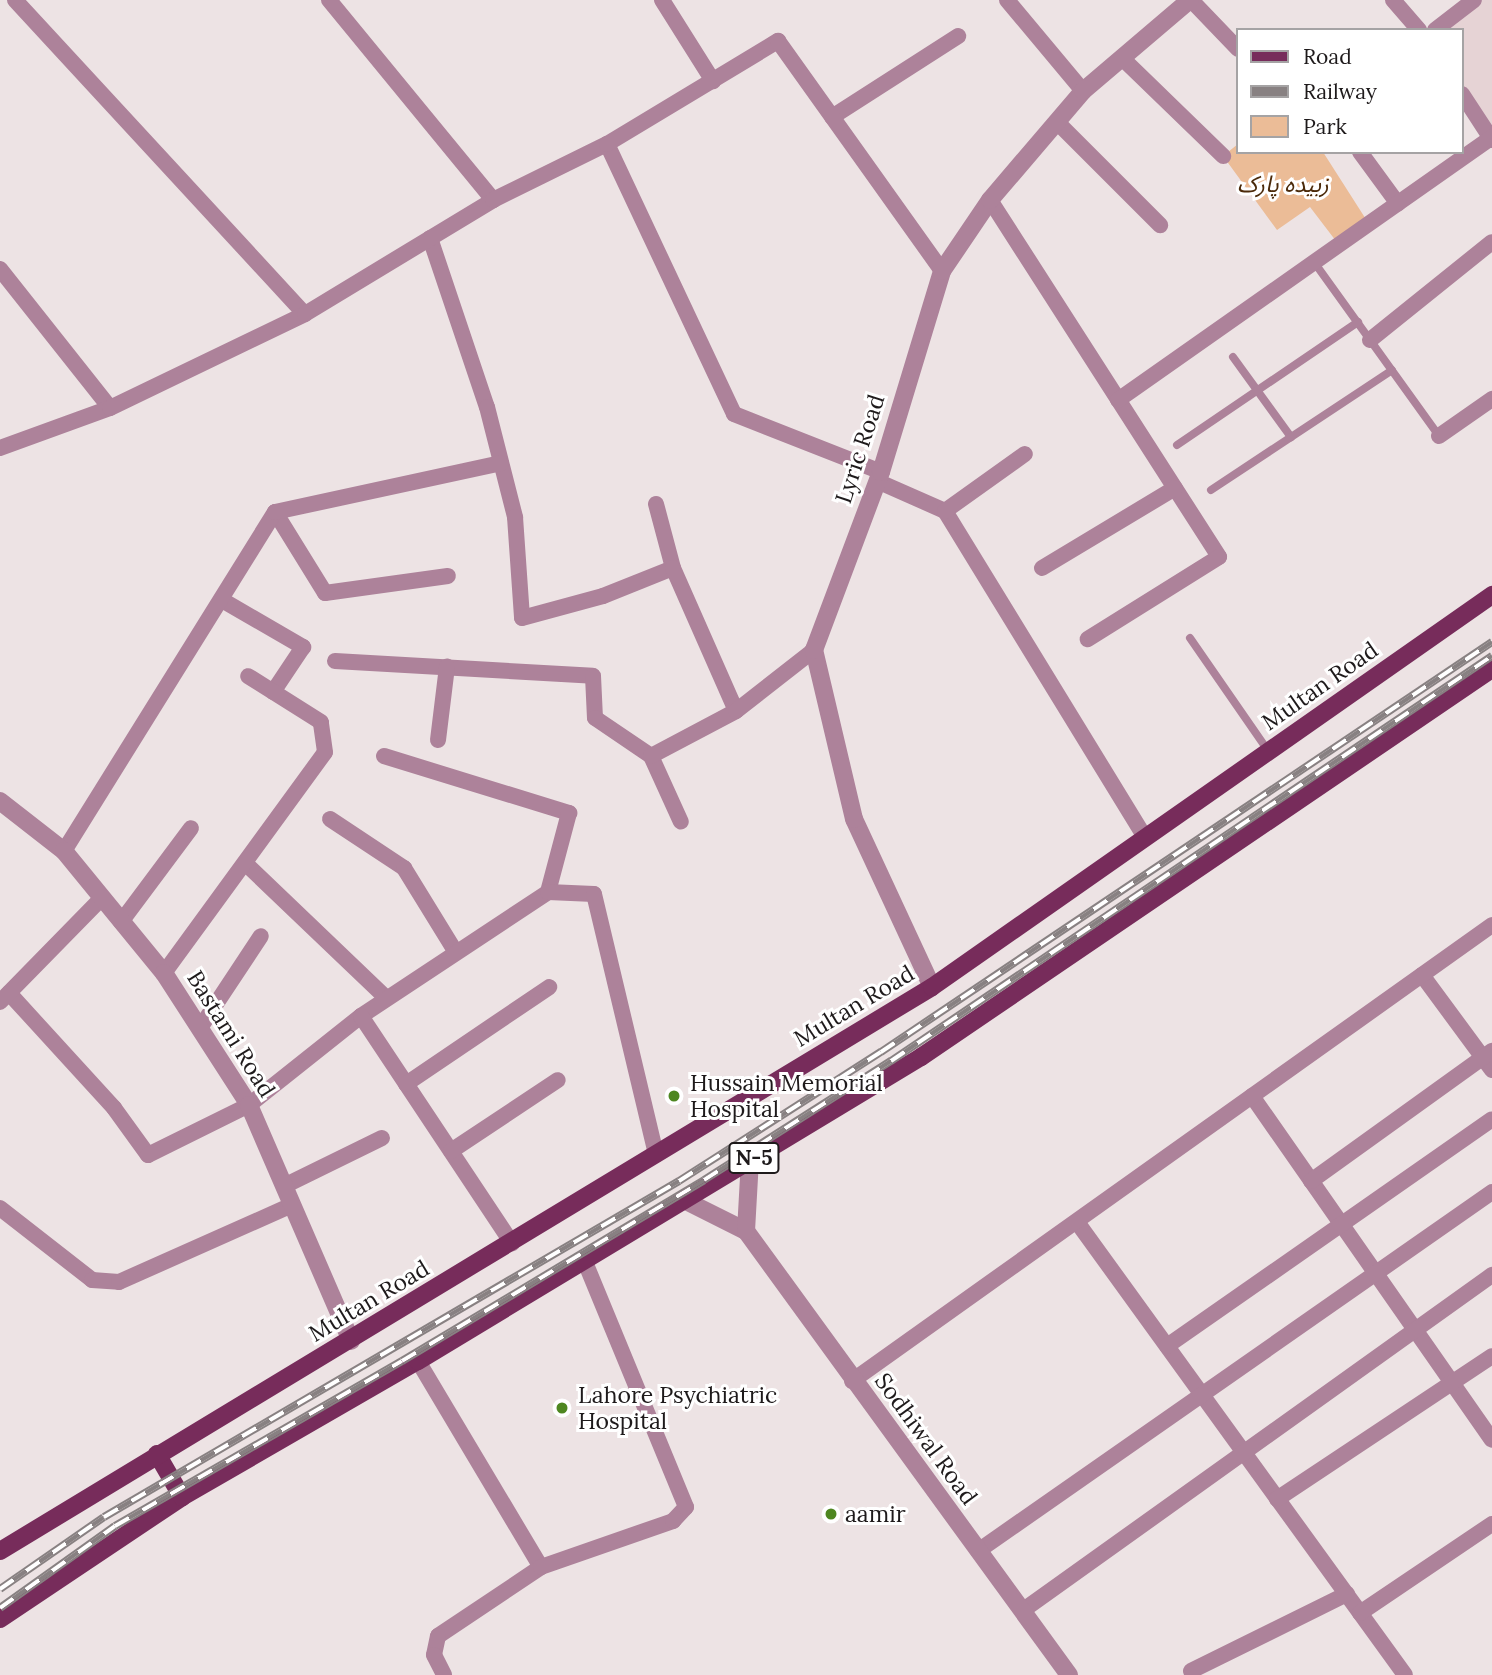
<!DOCTYPE html>
<html>
<head>
<meta charset="utf-8">
<style>
  body { margin:0 }
  #map { position:relative; width:1492px; height:1675px; overflow:hidden; background:#ede3e4; font-family:Lora,"Noto Sans Arabic",serif }
  div>[style] { position:absolute }
  .built>* { inset:0; background:#e6d3d5 }
  .green>* { inset:0; background:#ebbc97 }
  .service>* { height:8px; margin:-4px; padding:0 4px; transform-origin:4px; border-radius:4px; background:#ad829a }
  .minor>* { height:16px; margin:-8px; padding:0 8px; transform-origin:8px; border-radius:8px; background:#ad829a }
  .tertiary>* { height:18px; margin:-9px; padding:0 9px; transform-origin:9px; border-radius:9px; background:#ad829a }
  .primary>* { height:18px; margin:-9px; padding:0 9px; transform-origin:9px; border-radius:9px; background:#772c5b }
  .rail>* { height:8px; margin-top:-4px; transform-origin:0; background:repeating-linear-gradient(90deg,#fff 0 16px,#888182 0 32px); box-sizing:border-box; border-block:2px solid #888182 }
  .dots>* { width:19px; height:19px; translate:-50% -50%; box-sizing:border-box; border:4px solid #fff; border-radius:50% }
  span { translate:-50% -50%; white-space:nowrap; text-align:center; line-height:1.15; -webkit-text-stroke:6px #fff; paint-order:stroke }
  .shield-label span { padding:2px 5px; background:#fff; border:2px solid; border-radius:5px; -webkit-text-stroke-width:0 }
  .shield-label { font-size:21px; color:#1e1a1b; font-weight:700 }
  .park-label { font-size:23px; color:#4b2a0a; font-style:italic }
  .street-label { font-size:23px; color:#1e1a1b }
  .poi-label { font-size:23px; color:#1e1a1b }
  .left { translate:0 -50%; text-align:left }
  .legend { position:absolute; left:1236px; top:28px; width:228px; height:126px; box-sizing:border-box; background:#fff; border:2px solid #a5a3a4; margin:0; padding:9px 12px; list-style:none; font-size:21px; color:#1e1a1b }
  .legend li { display:flex; align-items:center; gap:14px; height:35px }
  .legend b { width:35px; border:2px solid #a5a3a4 }
</style>
</head>
<body>
<div id="map">
  <div class="built">
    <i style="clip-path:polygon(1474px 0,1492px 0,1492px 140px,1462px 94px,1462px 30px,1435px 30px)"></i>
  </div>
  <div class="green">
    <i style="clip-path:polygon(1238px 144px,1238px 152px,1323px 152px,1369px 224px,1339px 245px,1310px 207px,1277px 230px,1223px 156px)"></i>
  </div>
  <div class="service">
    <i style="left:1314px;top:262px;width:214px;rotate:54.3deg"></i>
    <i style="left:1233px;top:357px;width:99px;rotate:54.1deg"></i>
    <i style="left:1177px;top:445px;width:219px;rotate:-34.2deg"></i>
    <i style="left:1211px;top:490px;width:217px;rotate:-33.5deg"></i>
    <i style="left:1190px;top:638px;width:139px;rotate:55.3deg"></i>
  </div>
  <div class="minor">
    <i style="left:15px;top:0;width:427px;rotate:47.3deg"></i>
    <i style="left:329px;top:0;width:259px;rotate:50.6deg"></i>
    <i style="left:662px;top:0;width:96px;rotate:57.8deg"></i>
    <i style="left:1007px;top:0;width:119px;rotate:50.1deg"></i>
    <i style="left:1191px;top:0;width:68px;rotate:46.2deg"></i>
    <i style="left:1393px;top:0;width:40px;rotate:49deg"></i>
    <i style="left:1435px;top:30px;width:49px;rotate:-37.6deg"></i>
    <i style="left:1122px;top:58px;width:141px;rotate:44.1deg"></i>
    <i style="left:1462px;top:94px;width:55px;rotate:56.9deg"></i>
    <i style="left:832px;top:117px;width:150px;rotate:-32.7deg"></i>
    <i style="left:1057px;top:122px;width:146px;rotate:45deg"></i>
    <i style="left:607px;top:144px;width:298px;rotate:64.8deg"></i>
    <i style="left:734px;top:414px;width:158px;rotate:21.5deg"></i>
    <i style="left:1360px;top:152px;width:64px;rotate:53.8deg"></i>
    <i style="left:990px;top:200px;width:424px;rotate:57.3deg"></i>
    <i style="left:1219px;top:557px;width:155px;rotate:148deg"></i>
    <i style="left:430px;top:238px;width:178px;rotate:71.4deg"></i>
    <i style="left:487px;top:407px;width:114px;rotate:75.7deg"></i>
    <i style="left:515px;top:517px;width:101px;rotate:86deg"></i>
    <i style="left:522px;top:618px;width:84px;rotate:-15.2deg"></i>
    <i style="left:603px;top:596px;width:75px;rotate:-21.8deg"></i>
    <i style="left:0;top:269px;width:177px;rotate:51.6deg"></i>
    <i style="left:1370px;top:340px;width:156px;rotate:-38.8deg"></i>
    <i style="left:1118px;top:400px;width:456px;rotate:-35.1deg"></i>
    <i style="left:1439px;top:436px;width:65px;rotate:-34.9deg"></i>
    <i style="left:0;top:448px;width:117px;rotate:-20deg"></i>
    <i style="left:110px;top:408px;width:216px;rotate:-25.7deg"></i>
    <i style="left:305px;top:314px;width:220px;rotate:-31.2deg"></i>
    <i style="left:493px;top:200px;width:127px;rotate:-26.2deg"></i>
    <i style="left:607px;top:144px;width:200px;rotate:-31.1deg"></i>
    <i style="left:778px;top:41px;width:282px;rotate:54.5deg"></i>
    <i style="left:877px;top:481px;width:74px;rotate:23.8deg"></i>
    <i style="left:945px;top:511px;width:381px;rotate:58.5deg"></i>
    <i style="left:656px;top:504px;width:66px;rotate:75.1deg"></i>
    <i style="left:673px;top:568px;width:156px;rotate:66.2deg"></i>
    <i style="left:945px;top:511px;width:98px;rotate:-35.5deg"></i>
    <i style="left:275px;top:512px;width:95px;rotate:58.3deg"></i>
    <i style="left:325px;top:593px;width:124px;rotate:-7.9deg"></i>
    <i style="left:1042px;top:568px;width:155px;rotate:-31deg"></i>
    <i style="left:222px;top:600px;width:94px;rotate:30.1deg"></i>
    <i style="left:303px;top:647px;width:54px;rotate:123.7deg"></i>
    <i style="left:335px;top:661px;width:258px;rotate:3.3deg"></i>
    <i style="left:593px;top:676px;width:42px;rotate:87.3deg"></i>
    <i style="left:595px;top:718px;width:68px;rotate:34.2deg"></i>
    <i style="left:651px;top:756px;width:72px;rotate:65.6deg"></i>
    <i style="left:438px;top:740px;width:74px;rotate:-83deg"></i>
    <i style="left:384px;top:756px;width:194px;rotate:17.1deg"></i>
    <i style="left:569px;top:813px;width:82px;rotate:104.9deg"></i>
    <i style="left:651px;top:756px;width:96px;rotate:-27.9deg"></i>
    <i style="left:736px;top:711px;width:99px;rotate:-38deg"></i>
    <i style="left:330px;top:819px;width:89px;rotate:33.5deg"></i>
    <i style="left:404px;top:868px;width:97px;rotate:58.4deg"></i>
    <i style="left:64px;top:851px;width:399px;rotate:-58.1deg"></i>
    <i style="left:275px;top:512px;width:231px;rotate:-12.2deg"></i>
    <i style="left:246px;top:864px;width:194px;rotate:43.7deg"></i>
    <i style="left:121px;top:922px;width:117px;rotate:-53.3deg"></i>
    <i style="left:164px;top:973px;width:273px;rotate:-53.9deg"></i>
    <i style="left:325px;top:752px;width:30px;rotate:-98deg"></i>
    <i style="left:321px;top:722px;width:86px;rotate:-147.8deg"></i>
    <i style="left:1422px;top:975px;width:118px;rotate:53.6deg"></i>
    <i style="left:9px;top:993px;width:156px;rotate:47.6deg"></i>
    <i style="left:114px;top:1108px;width:58px;rotate:54.1deg"></i>
    <i style="left:148px;top:1155px;width:113px;rotate:-26.3deg"></i>
    <i style="left:249px;top:1105px;width:143px;rotate:-38.5deg"></i>
    <i style="left:361px;top:1016px;width:224px;rotate:-33.5deg"></i>
    <i style="left:548px;top:892px;width:46px;rotate:2.5deg"></i>
    <i style="left:594px;top:894px;width:268px;rotate:76.6deg"></i>
    <i style="left:0;top:1002px;width:146px;rotate:-45.6deg"></i>
    <i style="left:361px;top:1016px;width:273px;rotate:56.4deg"></i>
    <i style="left:200px;top:1028px;width:110px;rotate:-56.5deg"></i>
    <i style="left:406px;top:1084px;width:173px;rotate:-34.1deg"></i>
    <i style="left:1252px;top:1096px;width:419px;rotate:55.1deg"></i>
    <i style="left:451px;top:1151px;width:128px;rotate:-33.6deg"></i>
    <i style="left:1311px;top:1181px;width:223px;rotate:-35.7deg"></i>
    <i style="left:284px;top:1186px;width:109px;rotate:-26.1deg"></i>
    <i style="left:0;top:1208px;width:117px;rotate:38deg"></i>
    <i style="left:92px;top:1280px;width:27px;rotate:4deg"></i>
    <i style="left:119px;top:1282px;width:189px;rotate:-24deg"></i>
    <i style="left:1077px;top:1222px;width:559px;rotate:54.09deg"></i>
    <i style="left:1167px;top:1346px;width:396px;rotate:-34.9deg"></i>
    <i style="left:418px;top:1361px;width:240px;rotate:59.2deg"></i>
    <i style="left:541px;top:1567px;width:124px;rotate:146.2deg"></i>
    <i style="left:438px;top:1636px;width:19px;rotate:102deg"></i>
    <i style="left:434px;top:1655px;width:22px;rotate:63deg"></i>
    <i style="left:852px;top:1381px;width:786px;rotate:-35.47deg"></i>
    <i style="left:1277px;top:1499px;width:258px;rotate:-33.6deg"></i>
    <i style="left:978px;top:1551px;width:627px;rotate:-34.93deg"></i>
    <i style="left:541px;top:1567px;width:140px;rotate:-19.2deg"></i>
    <i style="left:673px;top:1521px;width:19px;rotate:-47deg"></i>
    <i style="left:686px;top:1507px;width:268px;rotate:-112.4deg"></i>
    <i style="left:1022px;top:1611px;width:578px;rotate:-35.56deg"></i>
    <i style="left:1360px;top:1613px;width:159px;rotate:-34deg"></i>
    <i style="left:1191px;top:1671px;width:174px;rotate:-26.3deg"></i>
  </div>
  <div class="tertiary">
    <i style="left:0;top:801px;width:81px;rotate:38deg"></i>
    <i style="left:64px;top:851px;width:158px;rotate:50.7deg"></i>
    <i style="left:164px;top:973px;width:157px;rotate:57.2deg"></i>
    <i style="left:249px;top:1105px;width:257px;rotate:66.6deg"></i>
    <i style="left:932px;top:987px;width:185px;rotate:-114.9deg"></i>
    <i style="left:854px;top:819px;width:174px;rotate:-103.3deg"></i>
    <i style="left:814px;top:650px;width:190px;rotate:-69.4deg"></i>
    <i style="left:881px;top:472px;width:210px;rotate:-73.1deg"></i>
    <i style="left:942px;top:271px;width:86px;rotate:-55.9deg"></i>
    <i style="left:990px;top:200px;width:143px;rotate:-49.5deg"></i>
    <i style="left:1083px;top:91px;width:140px;rotate:-40.4deg"></i>
    <i style="left:684px;top:1200px;width:69px;rotate:26.6deg"></i>
    <i style="left:746px;top:1231px;width:549px;rotate:53.96deg"></i>
    <i style="left:746px;top:1231px;width:71px;rotate:-86.8deg"></i>
  </div>
  <div class="primary">
    <i style="left:157px;top:1454px;width:50px;rotate:59.8deg"></i>
    <i style="left:0;top:1551px;width:1089px;rotate:-31.18deg"></i>
    <i style="left:932px;top:987px;width:684px;rotate:-34.99deg"></i>
    <i style="left:0;top:1619px;width:219px;rotate:-33.8deg"></i>
    <i style="left:182px;top:1497px;width:272px;rotate:-30deg"></i>
    <i style="left:418px;top:1361px;width:588px;rotate:-31.15deg"></i>
    <i style="left:921px;top:1057px;width:690px;rotate:-34.2deg"></i>
  </div>
  <div class="rail">
    <i style="left:0;top:1589px;width:126px;rotate:-34.7deg"></i>
    <i style="left:104px;top:1517px;width:666px;rotate:-30.3deg"></i>
    <i style="left:679px;top:1181px;width:240px;rotate:-32.6deg"></i>
    <i style="left:881px;top:1052px;width:736px;rotate:-33.86deg"></i>
    <i style="left:0;top:1608px;width:141px;rotate:-35.5deg"></i>
    <i style="left:115px;top:1526px;width:331px;rotate:-29.9deg"></i>
    <i style="left:402px;top:1361px;width:352px;rotate:-30.9deg"></i>
    <i style="left:704px;top:1180px;width:222px;rotate:-32.5deg"></i>
    <i style="left:891px;top:1061px;width:725px;rotate:-33.98deg"></i>
  </div>
  <div class="dots">
    <i style="left:674px;top:1096px;background:#4e8620"></i>
    <i style="left:562px;top:1408px;background:#4e8620"></i>
    <i style="left:831px;top:1514px;background:#4e8620"></i>
  </div>
  <div class="shield-label">
    <span style="left:754px;top:1158px">N-5</span>
  </div>
  <div class="park-label">
    <span style="left:1283px;top:184px">زبیدہ پارک</span>
  </div>
  <div class="street-label">
    <span style="left:860px;top:449px;rotate:-72deg">Lyric Road</span>
    <span style="left:1320px;top:686px;rotate:-35deg">Multan Road</span>
    <span style="left:854px;top:1006px;rotate:-31deg">Multan Road</span>
    <span style="left:231px;top:1034px;rotate:58deg">Bastami Road</span>
    <span style="left:369px;top:1301px;rotate:-31deg">Multan Road</span>
    <span style="left:926px;top:1439px;rotate:54deg">Sodhiwal Road</span>
  </div>
  <div class="poi-label">
    <span class="left" style="left:690px;top:1096px">Hussain Memorial<br>Hospital</span>
    <span class="left" style="left:578px;top:1408px">Lahore Psychiatric<br>Hospital</span>
    <span class="left" style="left:845px;top:1514px">aamir</span>
  </div>
  <ul class="legend">
  <li><b style="height:9px;background:#772c5b"></b>Road</li>
  <li><b style="height:9px;background:#888182"></b>Railway</li>
  <li><b style="height:19px;background:#ebbc97"></b>Park</li>
  </ul>
</div>
</body>
</html>
